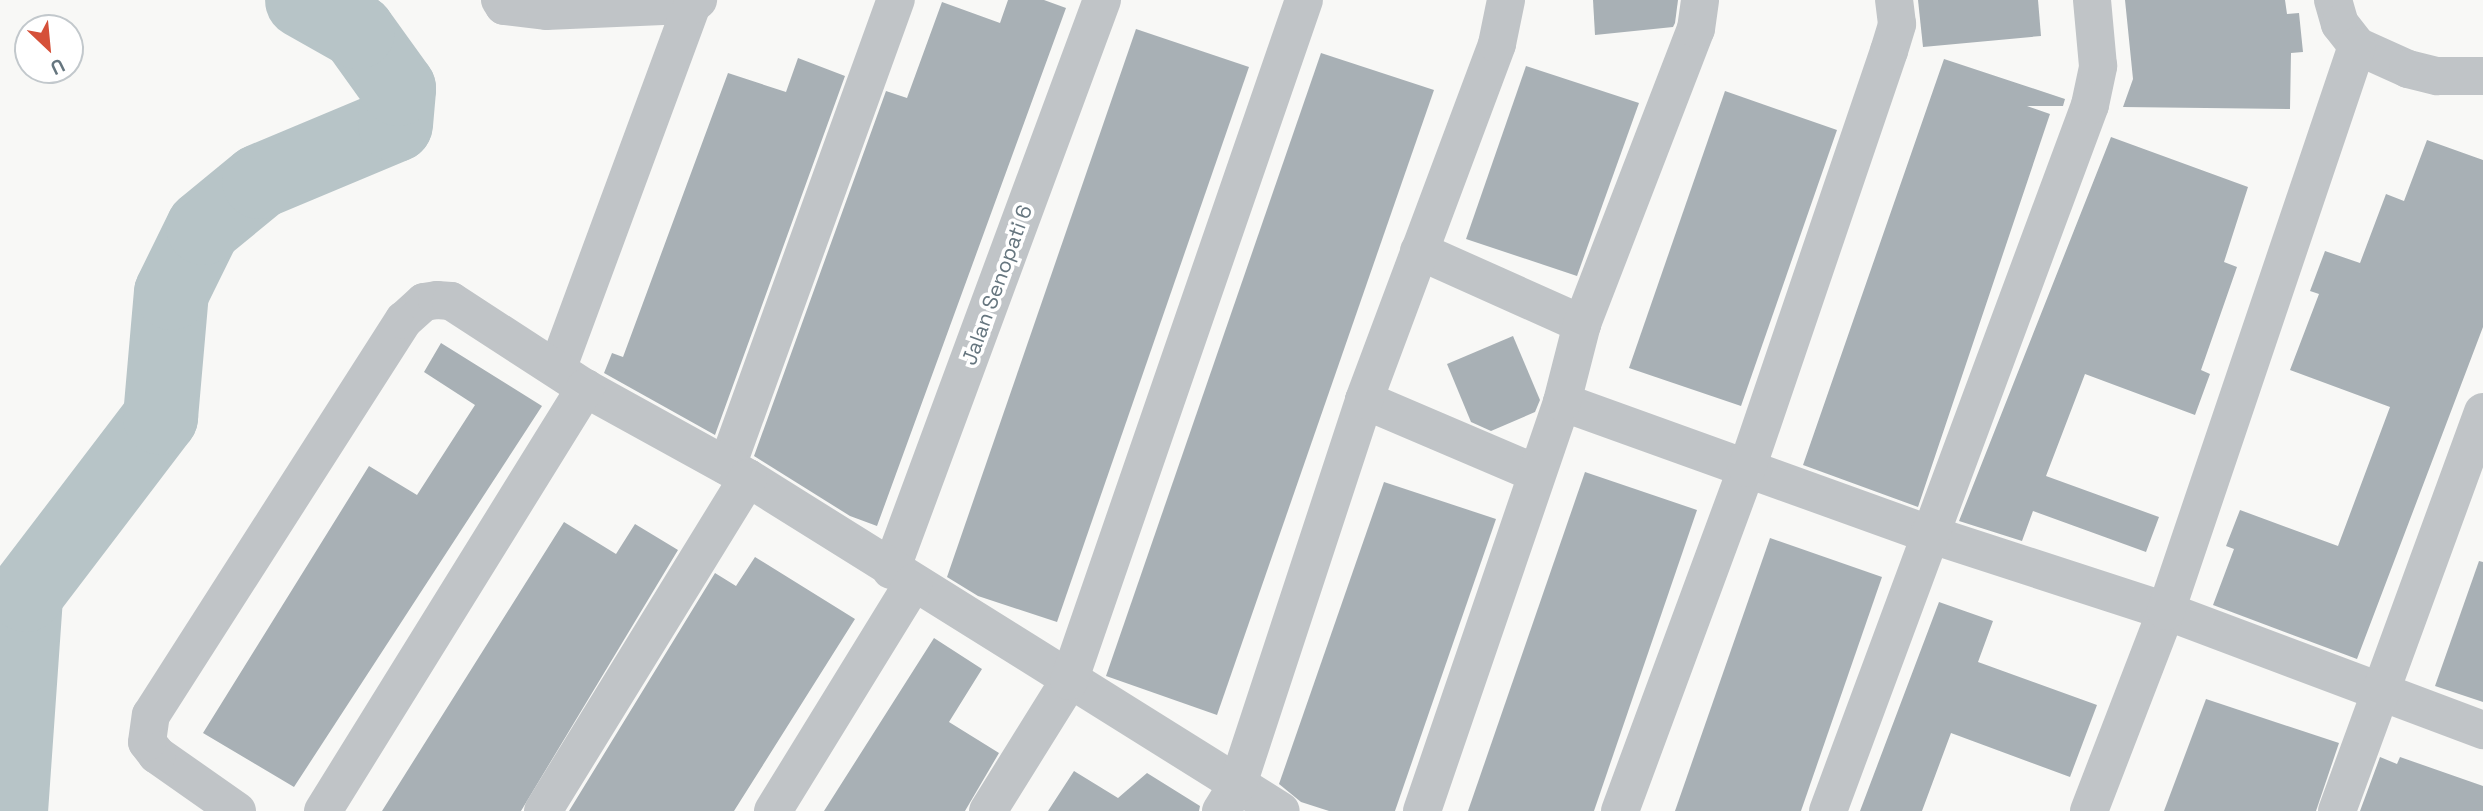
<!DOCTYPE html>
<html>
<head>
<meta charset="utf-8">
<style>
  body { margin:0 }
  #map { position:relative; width:2483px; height:811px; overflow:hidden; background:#f8f8f6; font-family:"Space Grotesk",sans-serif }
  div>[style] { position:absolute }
  .river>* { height:75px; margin:-37.5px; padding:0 37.5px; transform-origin:37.5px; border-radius:37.5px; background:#b7c4c7 }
  .building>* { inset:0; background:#a8b0b5 }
  .street>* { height:38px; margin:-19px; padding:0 19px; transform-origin:19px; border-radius:19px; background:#c0c4c7 }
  span { translate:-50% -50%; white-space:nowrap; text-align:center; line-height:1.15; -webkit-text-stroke:7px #fff; paint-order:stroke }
  .street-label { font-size:21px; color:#66767f }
  .north { position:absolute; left:14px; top:14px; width:70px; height:70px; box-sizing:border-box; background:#fff; border:2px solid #c2c8cc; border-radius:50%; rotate:154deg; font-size:19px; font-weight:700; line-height:28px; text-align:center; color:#66767f }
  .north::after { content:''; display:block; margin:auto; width:24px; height:32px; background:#d55039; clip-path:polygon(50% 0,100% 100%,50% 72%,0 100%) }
</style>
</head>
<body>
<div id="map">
  <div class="river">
    <i style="left:10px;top:811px;width:218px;rotate:-86deg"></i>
    <i style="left:25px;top:594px;width:223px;rotate:-52.7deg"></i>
    <i style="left:160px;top:417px;width:125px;rotate:-85deg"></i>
    <i style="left:171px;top:292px;width:72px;rotate:-63.8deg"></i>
    <i style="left:203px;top:227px;width:72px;rotate:-39.4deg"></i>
    <i style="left:259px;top:181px;width:147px;rotate:-22.7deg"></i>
    <i style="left:395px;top:124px;width:36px;rotate:-85deg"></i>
    <i style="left:398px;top:88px;width:70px;rotate:-125.7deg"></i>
    <i style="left:357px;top:31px;width:63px;rotate:-150.6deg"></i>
  </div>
  <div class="building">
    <i style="clip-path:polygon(1008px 0,1044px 0,1066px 8px,877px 526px,850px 516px,754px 456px,886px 91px,907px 98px,942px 2px,1000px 23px)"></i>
    <i style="clip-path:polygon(1593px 0,1678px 0,1675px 23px,1673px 27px,1595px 35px)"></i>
    <i style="clip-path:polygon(1918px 0,2038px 0,2041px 36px,1923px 47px)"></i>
    <i style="clip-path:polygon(2125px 0,2285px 0,2287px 14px,2299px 13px,2303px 52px,2291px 53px,2290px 109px,2123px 107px,2133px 79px)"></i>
    <i style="clip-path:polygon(1136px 29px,1249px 67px,1057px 622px,978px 596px,947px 577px)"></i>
    <i style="clip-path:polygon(1321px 53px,1434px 90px,1217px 715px,1106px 676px)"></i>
    <i style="clip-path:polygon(798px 58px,845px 76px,715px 435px,604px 373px,612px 353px,623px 357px,728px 73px,786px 92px)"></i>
    <i style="clip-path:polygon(1944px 59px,2065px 99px,2063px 106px,2027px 106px,2050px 114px,1918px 507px,1803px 465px)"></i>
    <i style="clip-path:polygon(1526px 66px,1639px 103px,1577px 276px,1466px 239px)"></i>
    <i style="clip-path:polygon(1725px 91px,1837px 130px,1741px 406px,1629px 368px)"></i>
    <i style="clip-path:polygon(2111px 137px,2248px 187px,2224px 262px,2237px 267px,2201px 370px,2210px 374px,2195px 415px,2085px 374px,2046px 476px,2159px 517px,2146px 552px,2033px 511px,2022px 541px,1959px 521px)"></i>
    <i style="clip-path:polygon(2427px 140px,2483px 160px,2483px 327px,2357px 659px,2213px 605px,2234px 549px,2226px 546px,2240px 510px,2338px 546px,2390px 407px,2290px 370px,2319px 294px,2310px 291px,2325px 251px,2360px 263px,2386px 194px,2404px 201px)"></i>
    <i style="clip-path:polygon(1513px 336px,1540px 400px,1535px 412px,1491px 431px,1471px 422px,1447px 364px)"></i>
    <i style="clip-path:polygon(441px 343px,542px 406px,294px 787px,203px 733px,369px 466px,417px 495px,475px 405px,424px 372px)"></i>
    <i style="clip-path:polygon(1585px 472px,1697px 510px,1594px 811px,1468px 811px)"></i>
    <i style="clip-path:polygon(1384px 482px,1496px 519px,1395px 811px,1329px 811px,1301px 802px,1279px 784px)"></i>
    <i style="clip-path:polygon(564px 522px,616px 554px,635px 524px,678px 550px,521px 811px,382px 811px)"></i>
    <i style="clip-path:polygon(1770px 538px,1882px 577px,1801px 811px,1675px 811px)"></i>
    <i style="clip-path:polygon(755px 557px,855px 619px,734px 811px,569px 811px,715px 573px,736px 586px)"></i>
    <i style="clip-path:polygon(2479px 561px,2483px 562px,2483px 702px,2435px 686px)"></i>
    <i style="clip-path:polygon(1939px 602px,1993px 621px,1978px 662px,2097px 705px,2070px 777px,1951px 733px,1922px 811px,1860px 811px)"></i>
    <i style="clip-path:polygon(934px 638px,982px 669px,949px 722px,999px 753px,965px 811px,824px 811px)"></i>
    <i style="clip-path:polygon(2206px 699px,2339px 743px,2316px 811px,2164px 811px)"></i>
    <i style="clip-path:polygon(2380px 757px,2397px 764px,2400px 757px,2483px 786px,2483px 811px,2360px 811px)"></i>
    <i style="clip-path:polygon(1074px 771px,1118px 798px,1147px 773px,1200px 806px,1199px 811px,1048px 811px)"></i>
  </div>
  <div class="street">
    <i style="left:500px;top:0;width:7px;rotate:56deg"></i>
    <i style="left:504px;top:6px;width:42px;rotate:6.8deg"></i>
    <i style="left:546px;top:11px;width:146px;rotate:-2.4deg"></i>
    <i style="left:2333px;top:0;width:25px;rotate:74deg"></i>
    <i style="left:2340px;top:24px;width:28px;rotate:52deg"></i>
    <i style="left:2357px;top:46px;width:56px;rotate:24.3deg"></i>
    <i style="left:2408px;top:69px;width:30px;rotate:14deg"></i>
    <i style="left:2437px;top:76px;width:46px"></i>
    <i style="left:1419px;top:251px;width:179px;rotate:24.1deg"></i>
    <i style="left:558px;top:367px;width:386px;rotate:-69.7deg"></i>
    <i style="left:692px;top:5px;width:8px;rotate:-40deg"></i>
    <i style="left:1364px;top:400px;width:186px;rotate:23.1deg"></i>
    <i style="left:1562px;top:402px;width:390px;rotate:19.8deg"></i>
    <i style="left:1929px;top:534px;width:249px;rotate:18deg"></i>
    <i style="left:2166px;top:611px;width:339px;rotate:20.6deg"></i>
    <i style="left:727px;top:466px;width:496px;rotate:-70.1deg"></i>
    <i style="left:891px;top:570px;width:608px;rotate:-69.69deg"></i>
    <i style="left:237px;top:811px;width:98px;rotate:-145deg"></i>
    <i style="left:157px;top:755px;width:16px;rotate:-128deg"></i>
    <i style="left:147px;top:742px;width:27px;rotate:-82deg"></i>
    <i style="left:151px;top:715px;width:469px;rotate:-57.4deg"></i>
    <i style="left:404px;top:320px;width:27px;rotate:-42deg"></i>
    <i style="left:424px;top:302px;width:13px;rotate:-9deg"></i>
    <i style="left:437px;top:300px;width:14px;rotate:4deg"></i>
    <i style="left:451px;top:301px;width:160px;rotate:33deg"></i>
    <i style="left:585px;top:388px;width:186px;rotate:28.9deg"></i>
    <i style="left:748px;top:478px;width:628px;rotate:32deg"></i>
    <i style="left:323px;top:811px;width:498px;rotate:-58.2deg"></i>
    <i style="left:543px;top:811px;width:391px;rotate:-58.4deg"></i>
    <i style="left:773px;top:811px;width:268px;rotate:-58.4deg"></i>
    <i style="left:988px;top:811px;width:153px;rotate:-58.1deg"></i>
    <i style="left:1069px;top:681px;width:720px;rotate:-70.96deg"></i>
    <i style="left:1221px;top:811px;width:32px;rotate:-58deg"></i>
    <i style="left:1238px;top:784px;width:404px;rotate:-71.8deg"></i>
    <i style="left:1364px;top:400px;width:380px;rotate:-69.5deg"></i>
    <i style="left:1497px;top:44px;width:45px;rotate:-78.4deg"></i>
    <i style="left:1422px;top:811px;width:432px;rotate:-71.1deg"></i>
    <i style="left:1562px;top:402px;width:81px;rotate:-75.6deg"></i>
    <i style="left:1582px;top:324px;width:316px;rotate:-68.9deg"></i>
    <i style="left:1696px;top:29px;width:29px;rotate:-82deg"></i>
    <i style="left:1620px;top:811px;width:366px;rotate:-69.7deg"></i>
    <i style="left:1747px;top:468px;width:441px;rotate:-71.2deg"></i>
    <i style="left:1889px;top:51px;width:28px;rotate:-73deg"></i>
    <i style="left:1897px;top:24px;width:24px;rotate:-97deg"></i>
    <i style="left:1828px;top:811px;width:753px;rotate:-69.64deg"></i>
    <i style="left:2090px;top:105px;width:40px;rotate:-78deg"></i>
    <i style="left:2098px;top:66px;width:66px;rotate:-95.2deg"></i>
    <i style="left:2089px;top:811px;width:214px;rotate:-68.9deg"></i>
    <i style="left:2166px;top:611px;width:596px;rotate:-71.32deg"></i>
    <i style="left:2337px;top:811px;width:425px;rotate:-69.9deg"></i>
  </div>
  <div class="street-label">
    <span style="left:997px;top:285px;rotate:-70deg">Jalan Senopati 6</span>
  </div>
  <div class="north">U</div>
</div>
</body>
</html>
